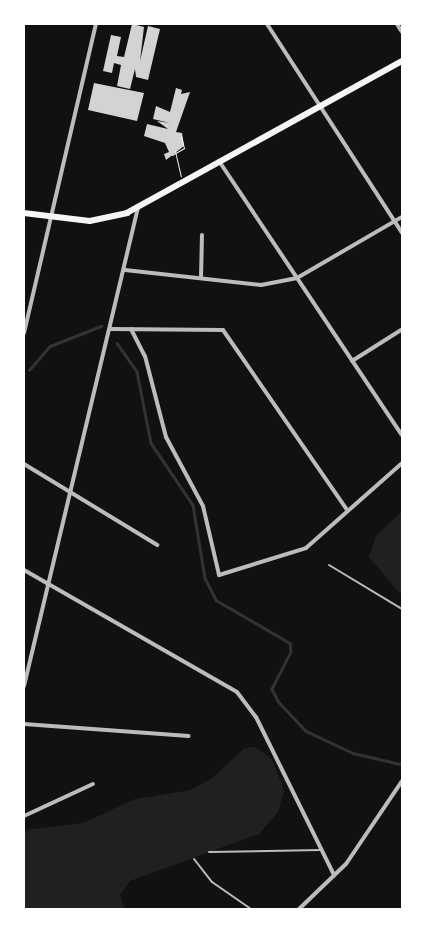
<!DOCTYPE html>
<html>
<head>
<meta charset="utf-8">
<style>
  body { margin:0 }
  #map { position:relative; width:426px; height:933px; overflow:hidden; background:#111; font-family:"Playfair Display",serif }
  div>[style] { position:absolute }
  .green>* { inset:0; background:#202020 }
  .stream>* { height:2.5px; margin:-1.25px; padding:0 1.25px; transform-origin:1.25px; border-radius:1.25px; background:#333 }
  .building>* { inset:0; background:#d3d3d3 }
  .path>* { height:1px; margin:-0.5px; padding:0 0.5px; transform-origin:0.5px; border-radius:0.5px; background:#f5f5f5 }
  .service>* { height:2px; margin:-1px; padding:0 1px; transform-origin:1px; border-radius:1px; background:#bcbcbc }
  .minor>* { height:4px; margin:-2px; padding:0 2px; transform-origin:2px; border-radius:2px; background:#bcbcbc }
  .secondary>* { height:5.5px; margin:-2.75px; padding:0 2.75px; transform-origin:2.75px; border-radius:2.75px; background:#f5f5f5 }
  span { translate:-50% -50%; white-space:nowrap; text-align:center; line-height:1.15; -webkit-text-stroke:4px #fff; paint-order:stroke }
  .frame { position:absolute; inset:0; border:25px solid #fff; pointer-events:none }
</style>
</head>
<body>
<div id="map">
  <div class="green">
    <i style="clip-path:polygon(402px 511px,402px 596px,369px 557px,376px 536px)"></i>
    <i style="clip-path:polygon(255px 747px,272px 759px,284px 790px,278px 812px,259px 834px,130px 881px,120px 895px,125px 909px,24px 909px,24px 830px,83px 823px,135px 799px,191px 790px,211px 779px,245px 748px)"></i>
  </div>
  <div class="stream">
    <i style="left:117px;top:343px;width:35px;rotate:55deg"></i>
    <i style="left:137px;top:372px;width:72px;rotate:78.8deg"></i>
    <i style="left:151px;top:443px;width:75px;rotate:55.9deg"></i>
    <i style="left:193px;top:505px;width:74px;rotate:80.7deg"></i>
    <i style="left:205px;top:578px;width:25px;rotate:63deg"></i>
    <i style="left:216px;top:600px;width:86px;rotate:30.2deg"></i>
    <i style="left:290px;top:643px;width:9px;rotate:84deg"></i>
    <i style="left:291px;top:652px;width:42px;rotate:117.2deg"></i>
    <i style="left:272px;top:689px;width:13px;rotate:63deg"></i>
    <i style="left:278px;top:701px;width:41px;rotate:47deg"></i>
    <i style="left:306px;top:731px;width:52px;rotate:25.1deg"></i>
    <i style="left:353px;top:753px;width:48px;rotate:13.2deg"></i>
    <i style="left:29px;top:370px;width:32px;rotate:-49deg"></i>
    <i style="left:50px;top:346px;width:55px;rotate:-21.4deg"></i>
  </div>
  <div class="building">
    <i style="clip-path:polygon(132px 24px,144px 27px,140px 61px,148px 26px,160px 29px,148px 80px,136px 77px,135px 69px,130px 89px,117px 86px,121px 65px,114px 63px,112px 73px,103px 71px,111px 35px,121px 37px,117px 56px,124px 57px)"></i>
    <i style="clip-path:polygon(94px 83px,144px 93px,137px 121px,88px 110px)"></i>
    <i style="clip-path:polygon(176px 88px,182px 90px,181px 94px,190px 92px,176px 132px,182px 133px,184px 146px,166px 160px,164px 154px,169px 152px,165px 143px,144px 136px,147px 124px,168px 129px,157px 121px,170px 123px,153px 119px,156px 106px,170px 112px)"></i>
  </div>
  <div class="path">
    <i style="left:175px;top:151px;width:26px;rotate:77deg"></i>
    <i style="left:172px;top:155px;width:14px;rotate:-30deg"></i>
    <i style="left:184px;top:148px;width:12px;rotate:-104deg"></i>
  </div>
  <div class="service">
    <i style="left:329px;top:565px;width:85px;rotate:31.1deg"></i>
    <i style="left:209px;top:852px;width:112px;rotate:-1deg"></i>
    <i style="left:194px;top:859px;width:29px;rotate:52deg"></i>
    <i style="left:212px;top:882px;width:47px;rotate:34.7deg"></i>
  </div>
  <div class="minor">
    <i style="left:267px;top:24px;width:249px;rotate:57.1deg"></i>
    <i style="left:397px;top:24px;width:9px;rotate:58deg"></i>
    <i style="left:219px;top:161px;width:329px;rotate:56.3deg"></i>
    <i style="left:125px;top:270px;width:137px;rotate:6.3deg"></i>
    <i style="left:261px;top:285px;width:37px;rotate:-11deg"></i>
    <i style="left:297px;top:278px;width:121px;rotate:-30.2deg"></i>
    <i style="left:201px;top:278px;width:43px;rotate:-88.7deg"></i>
    <i style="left:111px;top:329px;width:112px;rotate:0.5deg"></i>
    <i style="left:223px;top:330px;width:219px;rotate:55.4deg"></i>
    <i style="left:131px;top:329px;width:30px;rotate:63deg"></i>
    <i style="left:145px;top:356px;width:84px;rotate:75.5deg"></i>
    <i style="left:166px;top:437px;width:78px;rotate:61.8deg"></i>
    <i style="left:203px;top:506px;width:71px;rotate:76.9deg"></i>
    <i style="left:219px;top:575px;width:91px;rotate:-17.2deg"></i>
    <i style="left:306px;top:548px;width:128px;rotate:-41.5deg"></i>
    <i style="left:24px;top:333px;width:317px;rotate:-76.9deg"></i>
    <i style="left:352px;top:361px;width:58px;rotate:-32.3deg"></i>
    <i style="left:24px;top:464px;width:156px;rotate:31.3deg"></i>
    <i style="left:24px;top:570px;width:245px;rotate:29.8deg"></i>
    <i style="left:237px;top:692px;width:31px;rotate:53deg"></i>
    <i style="left:256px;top:717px;width:176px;rotate:63.7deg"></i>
    <i style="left:24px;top:686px;width:492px;rotate:-76.6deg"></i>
    <i style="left:24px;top:724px;width:165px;rotate:4.2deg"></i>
    <i style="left:24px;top:816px;width:76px;rotate:-24.9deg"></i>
    <i style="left:299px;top:909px;width:65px;rotate:-43.8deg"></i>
    <i style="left:346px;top:864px;width:100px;rotate:-56deg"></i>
  </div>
  <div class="secondary">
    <i style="left:24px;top:213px;width:66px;rotate:6.9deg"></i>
    <i style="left:90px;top:221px;width:38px;rotate:-12deg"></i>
    <i style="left:127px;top:213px;width:314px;rotate:-28.9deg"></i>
  </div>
  <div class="frame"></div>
</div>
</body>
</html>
